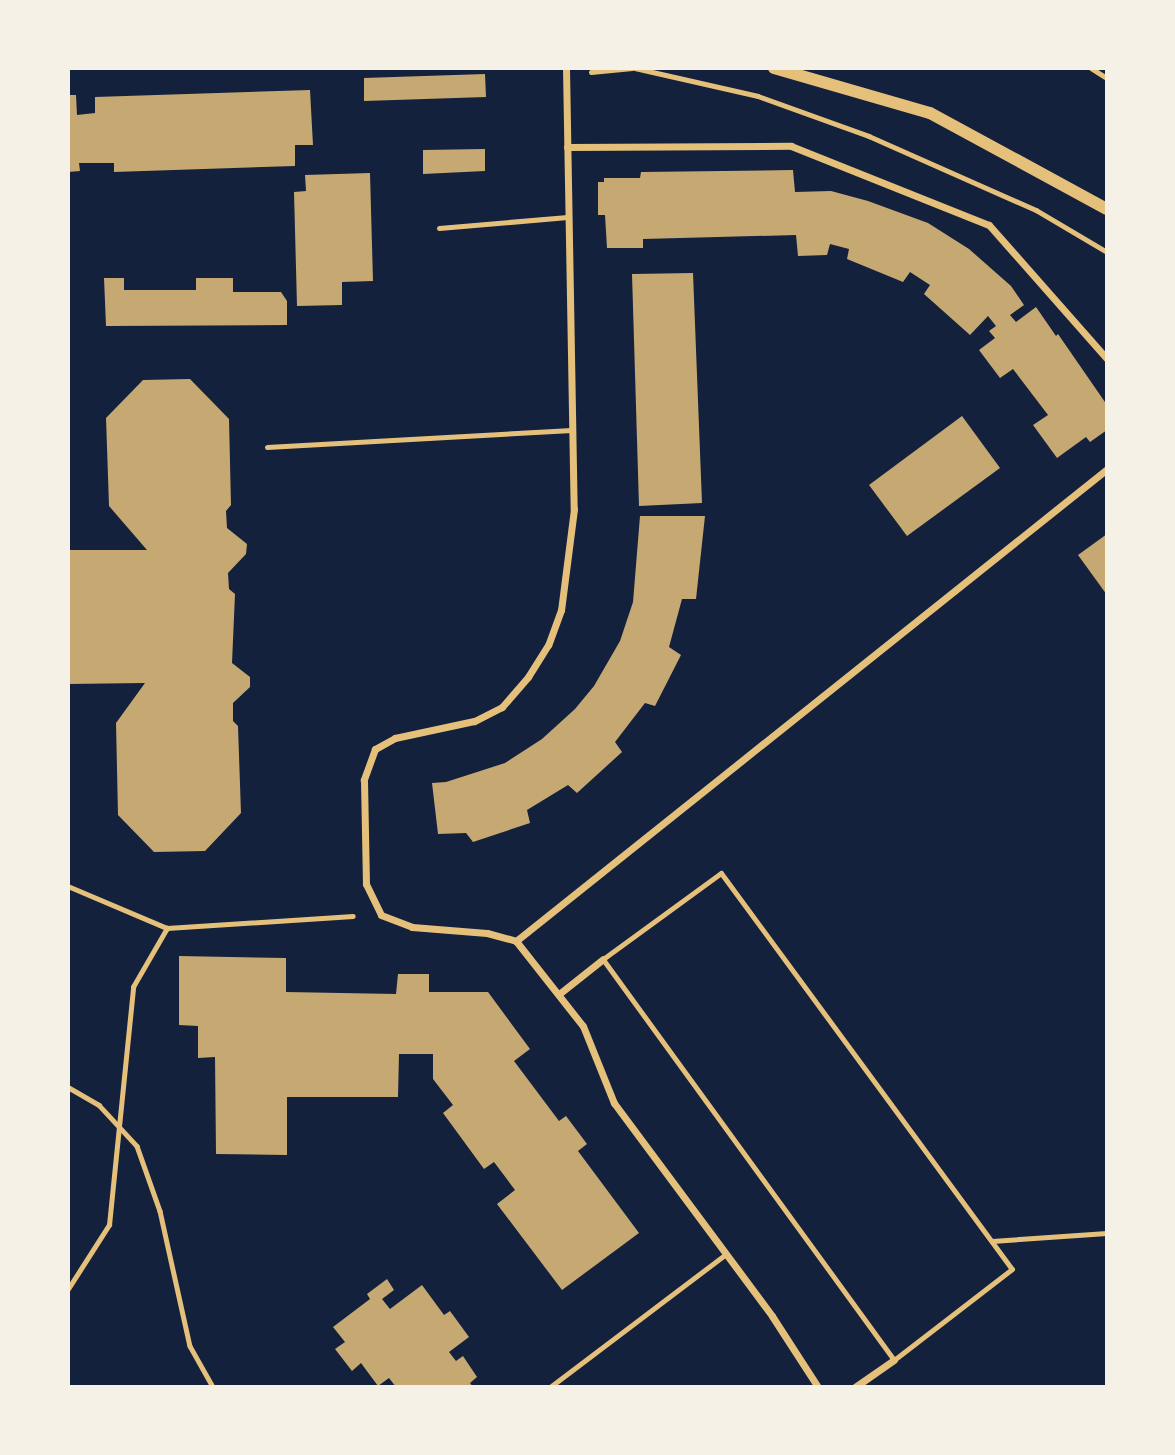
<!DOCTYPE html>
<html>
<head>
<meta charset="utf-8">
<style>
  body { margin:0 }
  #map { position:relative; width:1175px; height:1455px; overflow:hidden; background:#14213d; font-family:"PT Sans",sans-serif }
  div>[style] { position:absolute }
  .building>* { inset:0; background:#c6a872 }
  .path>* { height:4.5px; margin:-2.25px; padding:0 2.25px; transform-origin:2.25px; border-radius:2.25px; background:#e5c07b }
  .service>* { height:5px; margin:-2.5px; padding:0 2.5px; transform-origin:2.5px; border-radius:2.5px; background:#e5c07b }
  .minor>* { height:7px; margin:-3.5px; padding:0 3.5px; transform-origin:3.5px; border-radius:3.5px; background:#e5c07b }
  .tertiary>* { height:12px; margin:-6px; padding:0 6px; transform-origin:6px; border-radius:6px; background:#e5c07b }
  span { translate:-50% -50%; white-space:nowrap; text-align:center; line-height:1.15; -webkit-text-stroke:5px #f6f1e7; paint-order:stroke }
  .frame { position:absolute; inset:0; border:70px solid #f6f1e7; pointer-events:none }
</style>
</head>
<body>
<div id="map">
  <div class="building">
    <i style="clip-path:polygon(485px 74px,486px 97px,364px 101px,364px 78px)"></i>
    <i style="clip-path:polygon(310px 90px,313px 145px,295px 145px,295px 166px,114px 172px,114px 163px,79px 163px,80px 171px,68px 172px,68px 95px,76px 95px,77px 115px,95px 113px,95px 97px)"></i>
    <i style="clip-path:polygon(485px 149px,485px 171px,423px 174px,423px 150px)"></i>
    <i style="clip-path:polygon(793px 170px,795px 192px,831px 191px,868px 201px,928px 223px,969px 249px,1011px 286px,1024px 305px,1010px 315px,1016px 322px,1036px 307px,1056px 336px,1058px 334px,1107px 405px,1107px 430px,1090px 442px,1086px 437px,1057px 458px,1033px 425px,1048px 415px,1013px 369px,1000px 378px,979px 350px,995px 338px,989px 331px,996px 326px,988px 316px,970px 335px,924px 294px,930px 285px,910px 272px,903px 282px,847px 259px,849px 249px,830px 244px,827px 255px,798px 256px,796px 235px,643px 239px,643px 248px,607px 248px,605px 215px,598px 215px,598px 182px,604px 182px,604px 178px,640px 178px,641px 172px)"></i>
    <i style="clip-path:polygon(370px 173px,373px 281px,342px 282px,342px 305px,297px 306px,294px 192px,306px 191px,305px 175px)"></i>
    <i style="clip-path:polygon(693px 273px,702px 503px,639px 506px,632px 274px)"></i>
    <i style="clip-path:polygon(104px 278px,124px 278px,124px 290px,196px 290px,196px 278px,233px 278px,233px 292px,281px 292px,287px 301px,287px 325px,106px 326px)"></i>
    <i style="clip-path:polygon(190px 379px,229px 419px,231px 505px,226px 511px,227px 528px,247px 544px,246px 554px,228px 573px,229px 589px,235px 594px,232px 663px,250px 677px,250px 687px,233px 703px,233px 721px,238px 726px,241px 813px,205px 851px,154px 852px,118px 815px,116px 723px,145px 683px,68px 684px,68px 550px,147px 550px,109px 506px,106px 418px,143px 380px)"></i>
    <i style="clip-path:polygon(962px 416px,1000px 468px,907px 536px,869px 485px)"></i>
    <i style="clip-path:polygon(640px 516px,705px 516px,696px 599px,682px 599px,669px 647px,681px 655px,655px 706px,645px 703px,615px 742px,622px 752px,577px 793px,568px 785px,527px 810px,530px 823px,473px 842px,466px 833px,438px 834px,432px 783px,446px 782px,505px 763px,542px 739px,575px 709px,594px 686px,620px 641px,633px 602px)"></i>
    <i style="clip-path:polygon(1107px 534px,1107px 595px,1078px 555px)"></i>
    <i style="clip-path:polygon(179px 956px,286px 958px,286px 992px,396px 994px,398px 974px,429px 974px,429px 992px,488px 992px,530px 1049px,514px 1061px,559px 1121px,566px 1116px,587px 1144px,578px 1151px,639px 1233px,562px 1290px,497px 1204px,515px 1190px,494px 1162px,484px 1169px,443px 1113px,453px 1105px,433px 1079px,433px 1054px,399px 1054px,398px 1097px,287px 1097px,287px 1155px,216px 1154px,215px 1057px,198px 1058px,198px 1026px,179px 1025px)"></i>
    <i style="clip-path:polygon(387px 1279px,394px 1290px,382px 1299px,390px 1309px,422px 1285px,444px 1315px,450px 1311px,469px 1337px,449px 1352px,456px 1361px,463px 1356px,477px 1377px,470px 1383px,473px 1387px,396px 1387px,389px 1378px,378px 1386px,361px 1363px,352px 1371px,335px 1349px,345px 1342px,333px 1327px,370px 1299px,367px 1294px)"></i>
  </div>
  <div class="path">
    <i style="left:635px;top:68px;width:126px;rotate:12.8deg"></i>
    <i style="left:758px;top:96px;width:118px;rotate:19.8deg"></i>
    <i style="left:869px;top:136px;width:183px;rotate:23.9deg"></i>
    <i style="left:1036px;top:210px;width:82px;rotate:30.6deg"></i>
    <i style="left:1091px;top:68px;width:19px;rotate:32deg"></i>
    <i style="left:591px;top:72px;width:41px;rotate:-5.6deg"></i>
    <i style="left:68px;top:886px;width:108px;rotate:23deg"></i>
    <i style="left:167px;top:928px;width:186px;rotate:-3.7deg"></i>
    <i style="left:68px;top:1087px;width:36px;rotate:30deg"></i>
    <i style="left:99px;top:1105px;width:56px;rotate:47.2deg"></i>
    <i style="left:137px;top:1146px;width:69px;rotate:70.5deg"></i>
    <i style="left:160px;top:1211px;width:138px;rotate:77.5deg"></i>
    <i style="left:190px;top:1346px;width:47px;rotate:60.7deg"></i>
    <i style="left:68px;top:1289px;width:76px;rotate:-57.4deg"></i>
    <i style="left:109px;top:1225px;width:239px;rotate:-84.2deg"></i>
    <i style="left:133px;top:987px;width:68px;rotate:-60deg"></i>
  </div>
  <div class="service">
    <i style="left:439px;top:228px;width:129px;rotate:-4.9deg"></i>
    <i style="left:267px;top:447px;width:305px;rotate:-3.2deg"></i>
    <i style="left:721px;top:873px;width:491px;rotate:53.7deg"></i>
    <i style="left:1012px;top:1269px;width:149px;rotate:142.4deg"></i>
    <i style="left:894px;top:1360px;width:495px;rotate:-126deg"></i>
    <i style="left:603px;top:959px;width:146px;rotate:-36.1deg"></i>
    <i style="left:992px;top:1241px;width:115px;rotate:-4deg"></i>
    <i style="left:550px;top:1387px;width:221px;rotate:-37.1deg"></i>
  </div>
  <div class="minor">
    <i style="left:566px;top:68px;width:441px;rotate:89deg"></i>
    <i style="left:574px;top:509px;width:102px;rotate:97.3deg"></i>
    <i style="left:561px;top:610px;width:37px;rotate:110deg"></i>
    <i style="left:548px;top:645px;width:38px;rotate:122deg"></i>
    <i style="left:528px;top:677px;width:40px;rotate:131deg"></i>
    <i style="left:502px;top:707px;width:31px;rotate:153deg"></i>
    <i style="left:474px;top:721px;width:81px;rotate:167.9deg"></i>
    <i style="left:395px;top:738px;width:23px;rotate:151deg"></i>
    <i style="left:375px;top:749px;width:33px;rotate:110deg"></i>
    <i style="left:364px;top:780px;width:104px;rotate:88.9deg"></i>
    <i style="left:366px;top:884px;width:34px;rotate:64deg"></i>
    <i style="left:381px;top:915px;width:33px;rotate:21deg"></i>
    <i style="left:412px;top:927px;width:75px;rotate:4.6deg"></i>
    <i style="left:487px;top:933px;width:30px;rotate:15deg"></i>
    <i style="left:516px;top:941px;width:108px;rotate:51.8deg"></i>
    <i style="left:583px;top:1026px;width:83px;rotate:68.1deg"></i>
    <i style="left:614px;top:1103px;width:265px;rotate:53.4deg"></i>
    <i style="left:772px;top:1316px;width:85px;rotate:57.1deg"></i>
    <i style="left:567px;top:147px;width:224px;rotate:-0.3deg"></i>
    <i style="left:791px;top:146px;width:213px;rotate:21.8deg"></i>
    <i style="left:989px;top:225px;width:179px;rotate:48.6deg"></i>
    <i style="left:516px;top:941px;width:756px;rotate:-38.61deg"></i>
    <i style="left:559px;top:994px;width:56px;rotate:-38.5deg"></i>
    <i style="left:855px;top:1387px;width:47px;rotate:-34.7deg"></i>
  </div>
  <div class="tertiary">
    <i style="left:774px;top:68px;width:162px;rotate:16.1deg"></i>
    <i style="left:930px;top:113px;width:201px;rotate:28.5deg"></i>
  </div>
  <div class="frame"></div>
</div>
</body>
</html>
